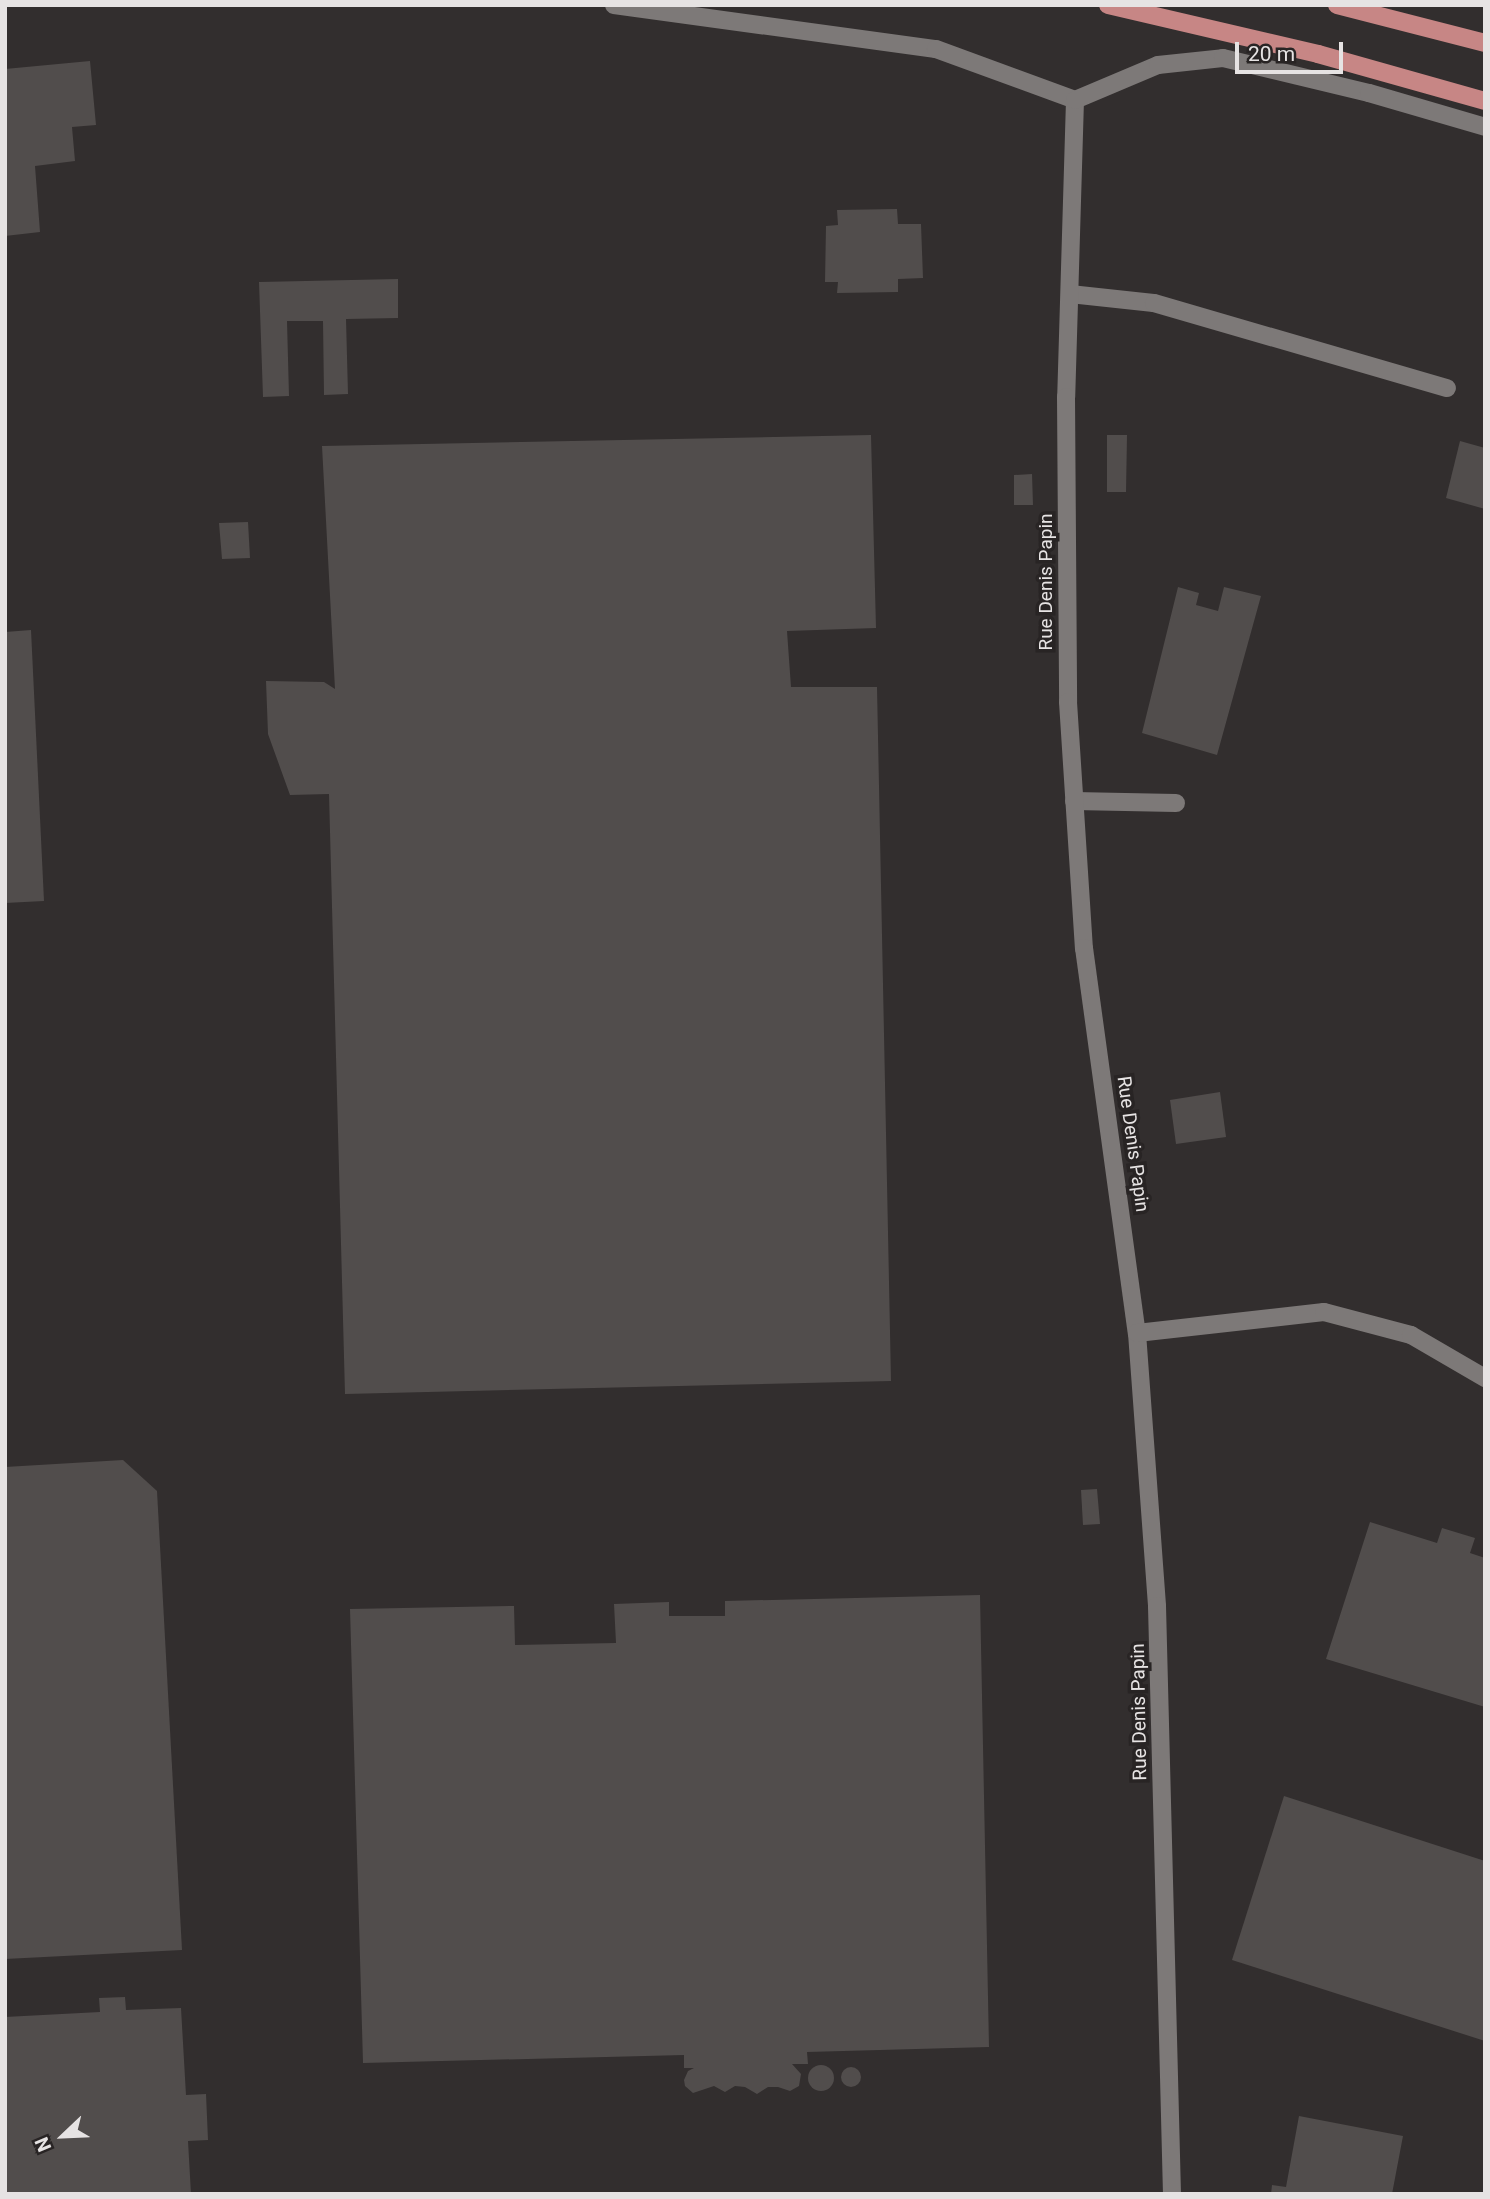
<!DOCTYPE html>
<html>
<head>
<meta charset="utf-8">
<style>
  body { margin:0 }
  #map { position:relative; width:1490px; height:2199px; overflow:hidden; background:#322e2e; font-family:Roboto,sans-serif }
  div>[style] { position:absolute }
  .building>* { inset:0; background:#514d4c }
  .round { border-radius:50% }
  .service>* { height:18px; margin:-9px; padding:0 9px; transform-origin:9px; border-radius:9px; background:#7d7978 }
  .minor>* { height:18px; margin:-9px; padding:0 9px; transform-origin:9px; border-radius:9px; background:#7d7978 }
  .primary>* { height:18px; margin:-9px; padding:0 9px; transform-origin:9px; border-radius:9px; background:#c78685 }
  span { translate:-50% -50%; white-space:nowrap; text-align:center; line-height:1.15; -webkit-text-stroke:7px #282424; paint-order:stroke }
  .street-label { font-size:19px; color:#e6e3e3 }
  .frame { position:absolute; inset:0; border:7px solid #e6e3e3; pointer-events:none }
  .north { position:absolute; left:28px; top:2101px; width:70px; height:70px; -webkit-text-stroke:5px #282424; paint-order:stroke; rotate:247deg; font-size:19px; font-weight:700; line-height:28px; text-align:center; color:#e6e3e3 }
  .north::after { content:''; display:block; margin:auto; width:24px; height:32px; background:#e6e3e3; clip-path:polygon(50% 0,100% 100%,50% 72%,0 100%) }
  .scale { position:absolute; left:1235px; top:42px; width:108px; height:32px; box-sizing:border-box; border:4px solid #e6e3e3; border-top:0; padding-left:9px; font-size:21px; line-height:24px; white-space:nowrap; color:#e6e3e3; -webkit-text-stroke:5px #282424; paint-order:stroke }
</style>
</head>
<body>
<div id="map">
  <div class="building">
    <i style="clip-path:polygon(90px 61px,96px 125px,72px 127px,75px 161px,35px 166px,40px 232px,5px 236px,5px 69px)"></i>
    <i style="clip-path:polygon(897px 209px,898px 224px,921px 224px,923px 278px,898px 279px,898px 292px,837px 293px,838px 282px,825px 282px,826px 226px,838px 225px,837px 210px)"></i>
    <i style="clip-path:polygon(398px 279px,398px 318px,346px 319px,348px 394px,324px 395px,323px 321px,287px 321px,289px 396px,263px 397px,259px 282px)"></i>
    <i style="clip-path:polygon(871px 435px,876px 628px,787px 631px,791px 687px,877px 687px,891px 1381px,345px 1394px,329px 794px,290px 795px,268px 734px,266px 681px,324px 682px,335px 689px,322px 446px)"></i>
    <i style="clip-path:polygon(1107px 435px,1127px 435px,1126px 492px,1107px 492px)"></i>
    <i style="clip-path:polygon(1460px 441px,1485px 448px,1485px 509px,1446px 498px)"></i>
    <i style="clip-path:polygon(1032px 474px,1033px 505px,1014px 505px,1014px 475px)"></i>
    <i style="clip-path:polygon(248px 522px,250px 558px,222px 559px,219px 523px)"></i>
    <i style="clip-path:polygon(1178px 587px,1199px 593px,1196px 605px,1218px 611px,1224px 587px,1261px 596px,1217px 755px,1142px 733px)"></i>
    <i style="clip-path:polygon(31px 630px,44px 901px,5px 903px,5px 632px)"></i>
    <i style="clip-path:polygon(1220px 1092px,1226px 1137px,1176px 1144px,1170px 1100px)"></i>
    <i style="clip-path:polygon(123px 1460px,157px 1491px,182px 1950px,5px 1959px,5px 1467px)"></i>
    <i style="clip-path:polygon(1097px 1489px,1100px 1524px,1083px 1525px,1081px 1490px)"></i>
    <i style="clip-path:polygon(1370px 1522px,1437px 1543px,1442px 1528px,1475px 1538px,1470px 1553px,1485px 1558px,1485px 1707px,1326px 1659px)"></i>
    <i style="clip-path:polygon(980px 1595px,989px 2047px,807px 2052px,808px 2064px,792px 2064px,801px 2074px,799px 2086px,790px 2091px,778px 2087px,768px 2087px,757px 2094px,745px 2087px,735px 2086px,725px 2092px,714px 2086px,693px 2093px,685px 2086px,684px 2080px,688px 2071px,694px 2068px,684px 2068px,684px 2055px,363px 2063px,350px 1609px,514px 1606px,515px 1645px,616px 1643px,614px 1604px,669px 1602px,669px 1616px,725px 1616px,725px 1601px)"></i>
    <i style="clip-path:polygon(1284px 1796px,1485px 1861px,1485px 2041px,1232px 1960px)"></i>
    <i style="clip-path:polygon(125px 1997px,126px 2010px,181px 2008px,186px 2095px,206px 2094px,208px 2140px,188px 2141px,191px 2194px,5px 2194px,5px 2017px,100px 2012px,99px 1998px)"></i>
    <i class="round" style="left:808px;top:2065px;width:26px;height:26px"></i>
    <i class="round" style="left:841px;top:2067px;width:20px;height:20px"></i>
    <i style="clip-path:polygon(1299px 2116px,1403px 2136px,1392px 2194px,1271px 2194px,1272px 2185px,1286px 2187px)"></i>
  </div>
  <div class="service">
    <i style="left:1070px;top:294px;width:84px;rotate:6.1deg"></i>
    <i style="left:1154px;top:303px;width:305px;rotate:16.2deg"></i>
    <i style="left:1074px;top:801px;width:102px;rotate:1.1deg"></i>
  </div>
  <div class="minor">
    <i style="left:614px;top:5px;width:325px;rotate:7.8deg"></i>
    <i style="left:936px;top:49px;width:148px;rotate:20.1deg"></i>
    <i style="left:1075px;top:100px;width:297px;rotate:91.7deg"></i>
    <i style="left:1066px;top:397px;width:305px;rotate:89.6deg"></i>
    <i style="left:1068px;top:702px;width:247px;rotate:86.3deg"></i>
    <i style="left:1084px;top:948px;width:389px;rotate:82.2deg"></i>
    <i style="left:1137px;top:1333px;width:274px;rotate:85.8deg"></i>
    <i style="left:1157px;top:1606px;width:588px;rotate:88.54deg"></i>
    <i style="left:1075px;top:100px;width:90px;rotate:-22.9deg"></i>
    <i style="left:1158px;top:65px;width:65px;rotate:-6.1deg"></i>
    <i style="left:1223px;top:58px;width:150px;rotate:13.5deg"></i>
    <i style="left:1369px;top:93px;width:121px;rotate:16.3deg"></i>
    <i style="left:1137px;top:1333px;width:188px;rotate:-6.4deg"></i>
    <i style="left:1324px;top:1312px;width:90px;rotate:14.8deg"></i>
    <i style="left:1411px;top:1335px;width:86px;rotate:30.2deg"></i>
  </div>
  <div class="primary">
    <i style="left:1108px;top:5px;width:216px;rotate:13.1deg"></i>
    <i style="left:1318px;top:54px;width:173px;rotate:15.7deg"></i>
    <i style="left:1337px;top:5px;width:153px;rotate:14.4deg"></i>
  </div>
  <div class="street-label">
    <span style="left:1046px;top:582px;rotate:-90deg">Rue Denis Papin</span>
    <span style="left:1133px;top:1144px;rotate:82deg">Rue Denis Papin</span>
    <span style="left:1139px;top:1712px;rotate:-91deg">Rue Denis Papin</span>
  </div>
  <div class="frame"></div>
  <div class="north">N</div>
  <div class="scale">20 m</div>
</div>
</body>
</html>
